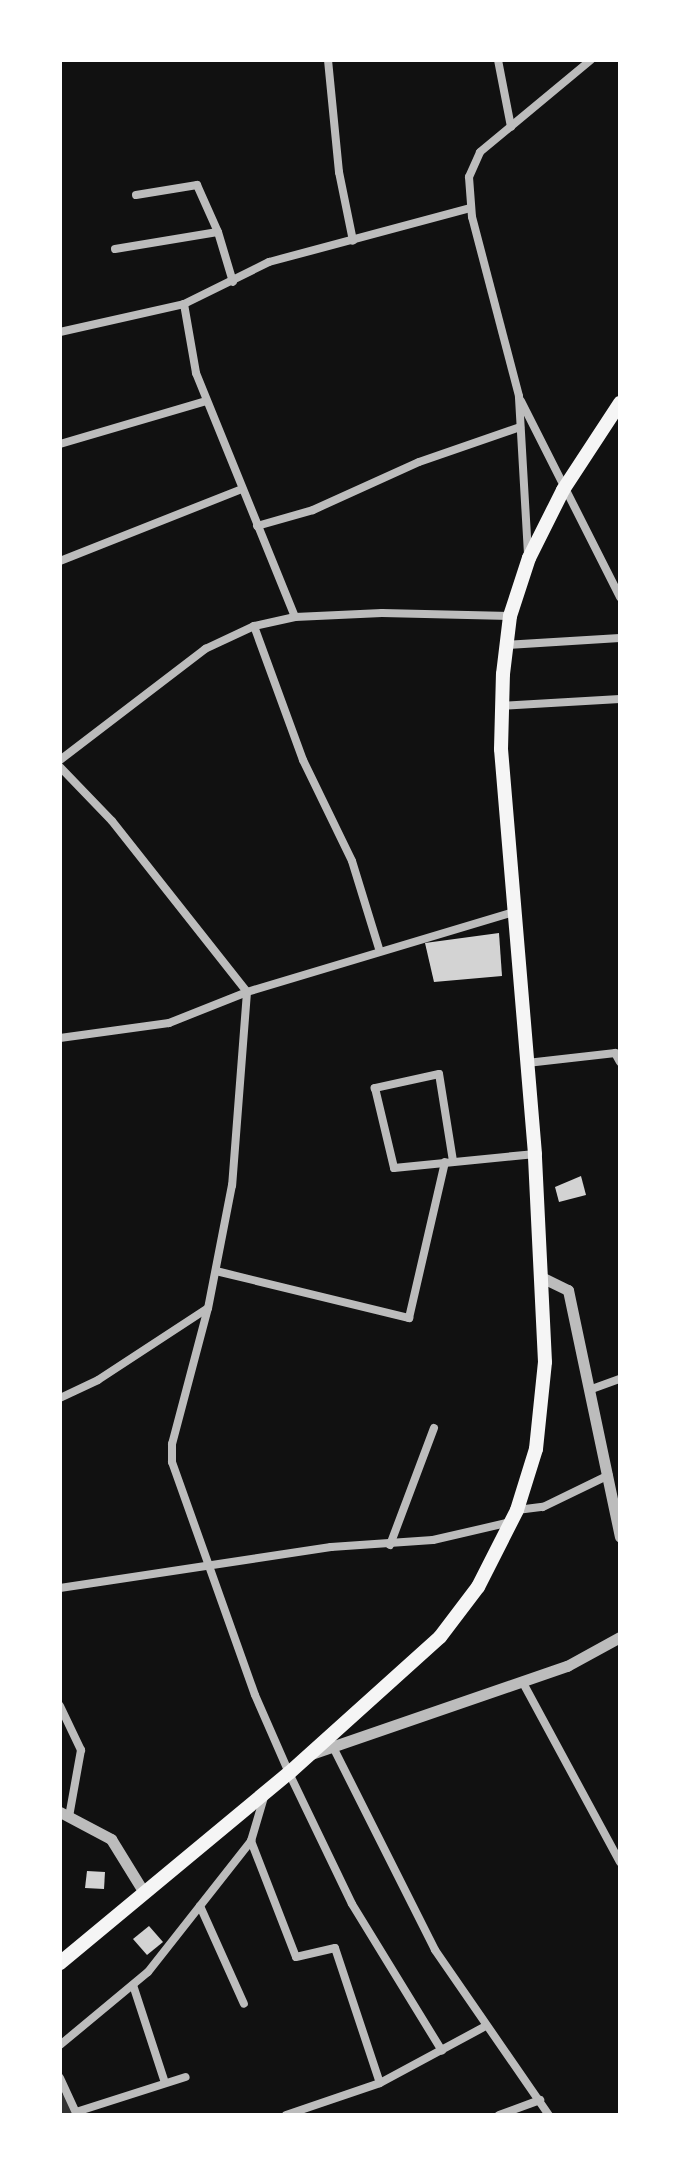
<!DOCTYPE html>
<html>
<head>
<meta charset="utf-8">
<style>
  body { margin:0 }
  #map { position:relative; width:680px; height:2175px; overflow:hidden; background:#111; font-family:"Archivo Narrow",sans-serif }
  div>[style] { position:absolute }
  .river>* { height:26px; margin:-13px; padding:0 13px; transform-origin:13px; border-radius:13px; background:#333 }
  .building>* { inset:0; background:#d3d3d3 }
  .minor>* { height:8px; margin:-4px; padding:0 4px; transform-origin:4px; border-radius:4px; background:#bcbcbc }
  .tertiary>* { height:11px; margin:-5.5px; padding:0 5.5px; transform-origin:5.5px; border-radius:5.5px; background:#bcbcbc }
  .primary>* { height:14px; margin:-7px; padding:0 7px; transform-origin:7px; border-radius:7px; background:#f5f5f5 }
  span { translate:-50% -50%; white-space:nowrap; text-align:center; line-height:1.15; -webkit-text-stroke:8px #fff; paint-order:stroke }
  .frame { position:absolute; inset:0; border:62px solid #fff; pointer-events:none }
</style>
</head>
<body>
<div id="map">
  <div class="river">
    <i style="left:60px;top:2107px;width:9px;rotate:63deg"></i>
  </div>
  <div class="building">
    <i style="clip-path:polygon(499px 933px,502px 976px,434px 982px,425px 943px)"></i>
    <i style="clip-path:polygon(581px 1176px,586px 1195px,559px 1202px,555px 1187px)"></i>
    <i style="clip-path:polygon(87px 1871px,105px 1872px,104px 1889px,85px 1888px)"></i>
    <i style="clip-path:polygon(149px 1926px,163px 1942px,147px 1955px,133px 1939px)"></i>
  </div>
  <div class="minor">
    <i style="left:328px;top:60px;width:113px;rotate:84.4deg"></i>
    <i style="left:339px;top:172px;width:70px;rotate:78.5deg"></i>
    <i style="left:498px;top:60px;width:68px;rotate:79deg"></i>
    <i style="left:136px;top:195px;width:62px;rotate:-9.3deg"></i>
    <i style="left:197px;top:185px;width:51px;rotate:65.9deg"></i>
    <i style="left:115px;top:249px;width:104px;rotate:-9.4deg"></i>
    <i style="left:218px;top:232px;width:52px;rotate:73.3deg"></i>
    <i style="left:184px;top:304px;width:70px;rotate:80.1deg"></i>
    <i style="left:196px;top:373px;width:263px;rotate:67.9deg"></i>
    <i style="left:60px;top:332px;width:127px;rotate:-12.7deg"></i>
    <i style="left:184px;top:304px;width:95px;rotate:-26.3deg"></i>
    <i style="left:269px;top:262px;width:208px;rotate:-15deg"></i>
    <i style="left:521px;top:401px;width:220px;rotate:63.2deg"></i>
    <i style="left:60px;top:444px;width:152px;rotate:-16.4deg"></i>
    <i style="left:257px;top:526px;width:58px;rotate:-15.9deg"></i>
    <i style="left:313px;top:510px;width:116px;rotate:-24.4deg"></i>
    <i style="left:419px;top:462px;width:107px;rotate:-19.1deg"></i>
    <i style="left:528px;top:554px;width:158px;rotate:-93.3deg"></i>
    <i style="left:519px;top:396px;width:185px;rotate:-104.7deg"></i>
    <i style="left:472px;top:217px;width:40px;rotate:-94.3deg"></i>
    <i style="left:469px;top:177px;width:27px;rotate:-66deg"></i>
    <i style="left:480px;top:152px;width:144px;rotate:-39.7deg"></i>
    <i style="left:60px;top:561px;width:196px;rotate:-21.6deg"></i>
    <i style="left:254px;top:626px;width:143px;rotate:69.9deg"></i>
    <i style="left:303px;top:760px;width:112px;rotate:64.1deg"></i>
    <i style="left:352px;top:861px;width:92px;rotate:72.9deg"></i>
    <i style="left:506px;top:645px;width:114px;rotate:-3.5deg"></i>
    <i style="left:501px;top:706px;width:119px;rotate:-3.4deg"></i>
    <i style="left:60px;top:760px;width:183px;rotate:-37.4deg"></i>
    <i style="left:205px;top:649px;width:54px;rotate:-25.1deg"></i>
    <i style="left:254px;top:626px;width:42px;rotate:-12.4deg"></i>
    <i style="left:295px;top:617px;width:87px;rotate:-2.6deg"></i>
    <i style="left:382px;top:613px;width:128px;rotate:1.3deg"></i>
    <i style="left:60px;top:767px;width:75px;rotate:46.1deg"></i>
    <i style="left:112px;top:821px;width:218px;rotate:51.7deg"></i>
    <i style="left:247px;top:992px;width:194px;rotate:94.4deg"></i>
    <i style="left:232px;top:1185px;width:125px;rotate:101deg"></i>
    <i style="left:208px;top:1308px;width:141px;rotate:104.8deg"></i>
    <i style="left:172px;top:1444px;width:18px;rotate:90deg"></i>
    <i style="left:172px;top:1462px;width:247px;rotate:70.4deg"></i>
    <i style="left:255px;top:1695px;width:85px;rotate:66.4deg"></i>
    <i style="left:289px;top:1773px;width:145px;rotate:64.3deg"></i>
    <i style="left:352px;top:1904px;width:172px;rotate:58.5deg"></i>
    <i style="left:60px;top:1038px;width:110px;rotate:-7.8deg"></i>
    <i style="left:169px;top:1023px;width:84px;rotate:-21.7deg"></i>
    <i style="left:247px;top:992px;width:278px;rotate:-16.7deg"></i>
    <i style="left:527px;top:1063px;width:89px;rotate:-6.5deg"></i>
    <i style="left:615px;top:1053px;width:10px;rotate:61deg"></i>
    <i style="left:453px;top:1161px;width:88px;rotate:-99.1deg"></i>
    <i style="left:439px;top:1074px;width:66px;rotate:167.7deg"></i>
    <i style="left:375px;top:1088px;width:82px;rotate:76.6deg"></i>
    <i style="left:394px;top:1168px;width:142px;rotate:-5.7deg"></i>
    <i style="left:216px;top:1271px;width:199px;rotate:13.7deg"></i>
    <i style="left:409px;top:1318px;width:160px;rotate:-77deg"></i>
    <i style="left:589px;top:1390px;width:33px;rotate:-20deg"></i>
    <i style="left:60px;top:1398px;width:42px;rotate:-25.3deg"></i>
    <i style="left:98px;top:1380px;width:131px;rotate:-33.2deg"></i>
    <i style="left:517px;top:1510px;width:26px;rotate:-7deg"></i>
    <i style="left:543px;top:1507px;width:73px;rotate:-25.9deg"></i>
    <i style="left:390px;top:1545px;width:125px;rotate:-69.4deg"></i>
    <i style="left:60px;top:1588px;width:274px;rotate:-8.6deg"></i>
    <i style="left:331px;top:1547px;width:102px;rotate:-3.9deg"></i>
    <i style="left:433px;top:1540px;width:80px;rotate:-13deg"></i>
    <i style="left:522px;top:1681px;width:206px;rotate:61.6deg"></i>
    <i style="left:60px;top:1706px;width:49px;rotate:64.5deg"></i>
    <i style="left:81px;top:1750px;width:68px;rotate:100.2deg"></i>
    <i style="left:334px;top:1749px;width:225px;rotate:63.3deg"></i>
    <i style="left:435px;top:1950px;width:201px;rotate:55.4deg"></i>
    <i style="left:251px;top:1841px;width:124px;rotate:68.8deg"></i>
    <i style="left:296px;top:1957px;width:40px;rotate:-13deg"></i>
    <i style="left:335px;top:1948px;width:142px;rotate:71.6deg"></i>
    <i style="left:200px;top:1906px;width:107px;rotate:65.8deg"></i>
    <i style="left:133px;top:1985px;width:100px;rotate:71.9deg"></i>
    <i style="left:60px;top:2045px;width:114px;rotate:-39.7deg"></i>
    <i style="left:148px;top:1972px;width:167px;rotate:-51.8deg"></i>
    <i style="left:251px;top:1841px;width:46px;rotate:-73.5deg"></i>
    <i style="left:60px;top:2078px;width:41px;rotate:65.3deg"></i>
    <i style="left:76px;top:2112px;width:115px;rotate:-17.7deg"></i>
    <i style="left:286px;top:2115px;width:99px;rotate:-18.8deg"></i>
    <i style="left:380px;top:2083px;width:118px;rotate:-28.3deg"></i>
    <i style="left:499px;top:2115px;width:44px;rotate:-20.1deg"></i>
  </div>
  <div class="tertiary">
    <i style="left:541px;top:1277px;width:30px;rotate:26deg"></i>
    <i style="left:568px;top:1290px;width:252px;rotate:78.1deg"></i>
    <i style="left:311px;top:1754px;width:271px;rotate:-19deg"></i>
    <i style="left:567px;top:1666px;width:60px;rotate:-28.7deg"></i>
    <i style="left:60px;top:1812px;width:58px;rotate:27.9deg"></i>
    <i style="left:111px;top:1839px;width:61px;rotate:58.4deg"></i>
  </div>
  <div class="primary">
    <i style="left:60px;top:1963px;width:298px;rotate:-39.7deg"></i>
    <i style="left:289px;top:1773px;width:203px;rotate:-42deg"></i>
    <i style="left:440px;top:1637px;width:63px;rotate:-52.8deg"></i>
    <i style="left:478px;top:1587px;width:86px;rotate:-63.1deg"></i>
    <i style="left:517px;top:1510px;width:64px;rotate:-72.7deg"></i>
    <i style="left:536px;top:1449px;width:87px;rotate:-84.1deg"></i>
    <i style="left:545px;top:1362px;width:208px;rotate:-92.8deg"></i>
    <i style="left:535px;top:1154px;width:406px;rotate:-94.8deg"></i>
    <i style="left:501px;top:749px;width:75px;rotate:-88.5deg"></i>
    <i style="left:503px;top:674px;width:58px;rotate:-83.1deg"></i>
    <i style="left:510px;top:616px;width:61px;rotate:-71.9deg"></i>
    <i style="left:529px;top:558px;width:76px;rotate:-63.4deg"></i>
    <i style="left:563px;top:490px;width:104px;rotate:-56.8deg"></i>
  </div>
  <div class="frame"></div>
</div>
</body>
</html>
